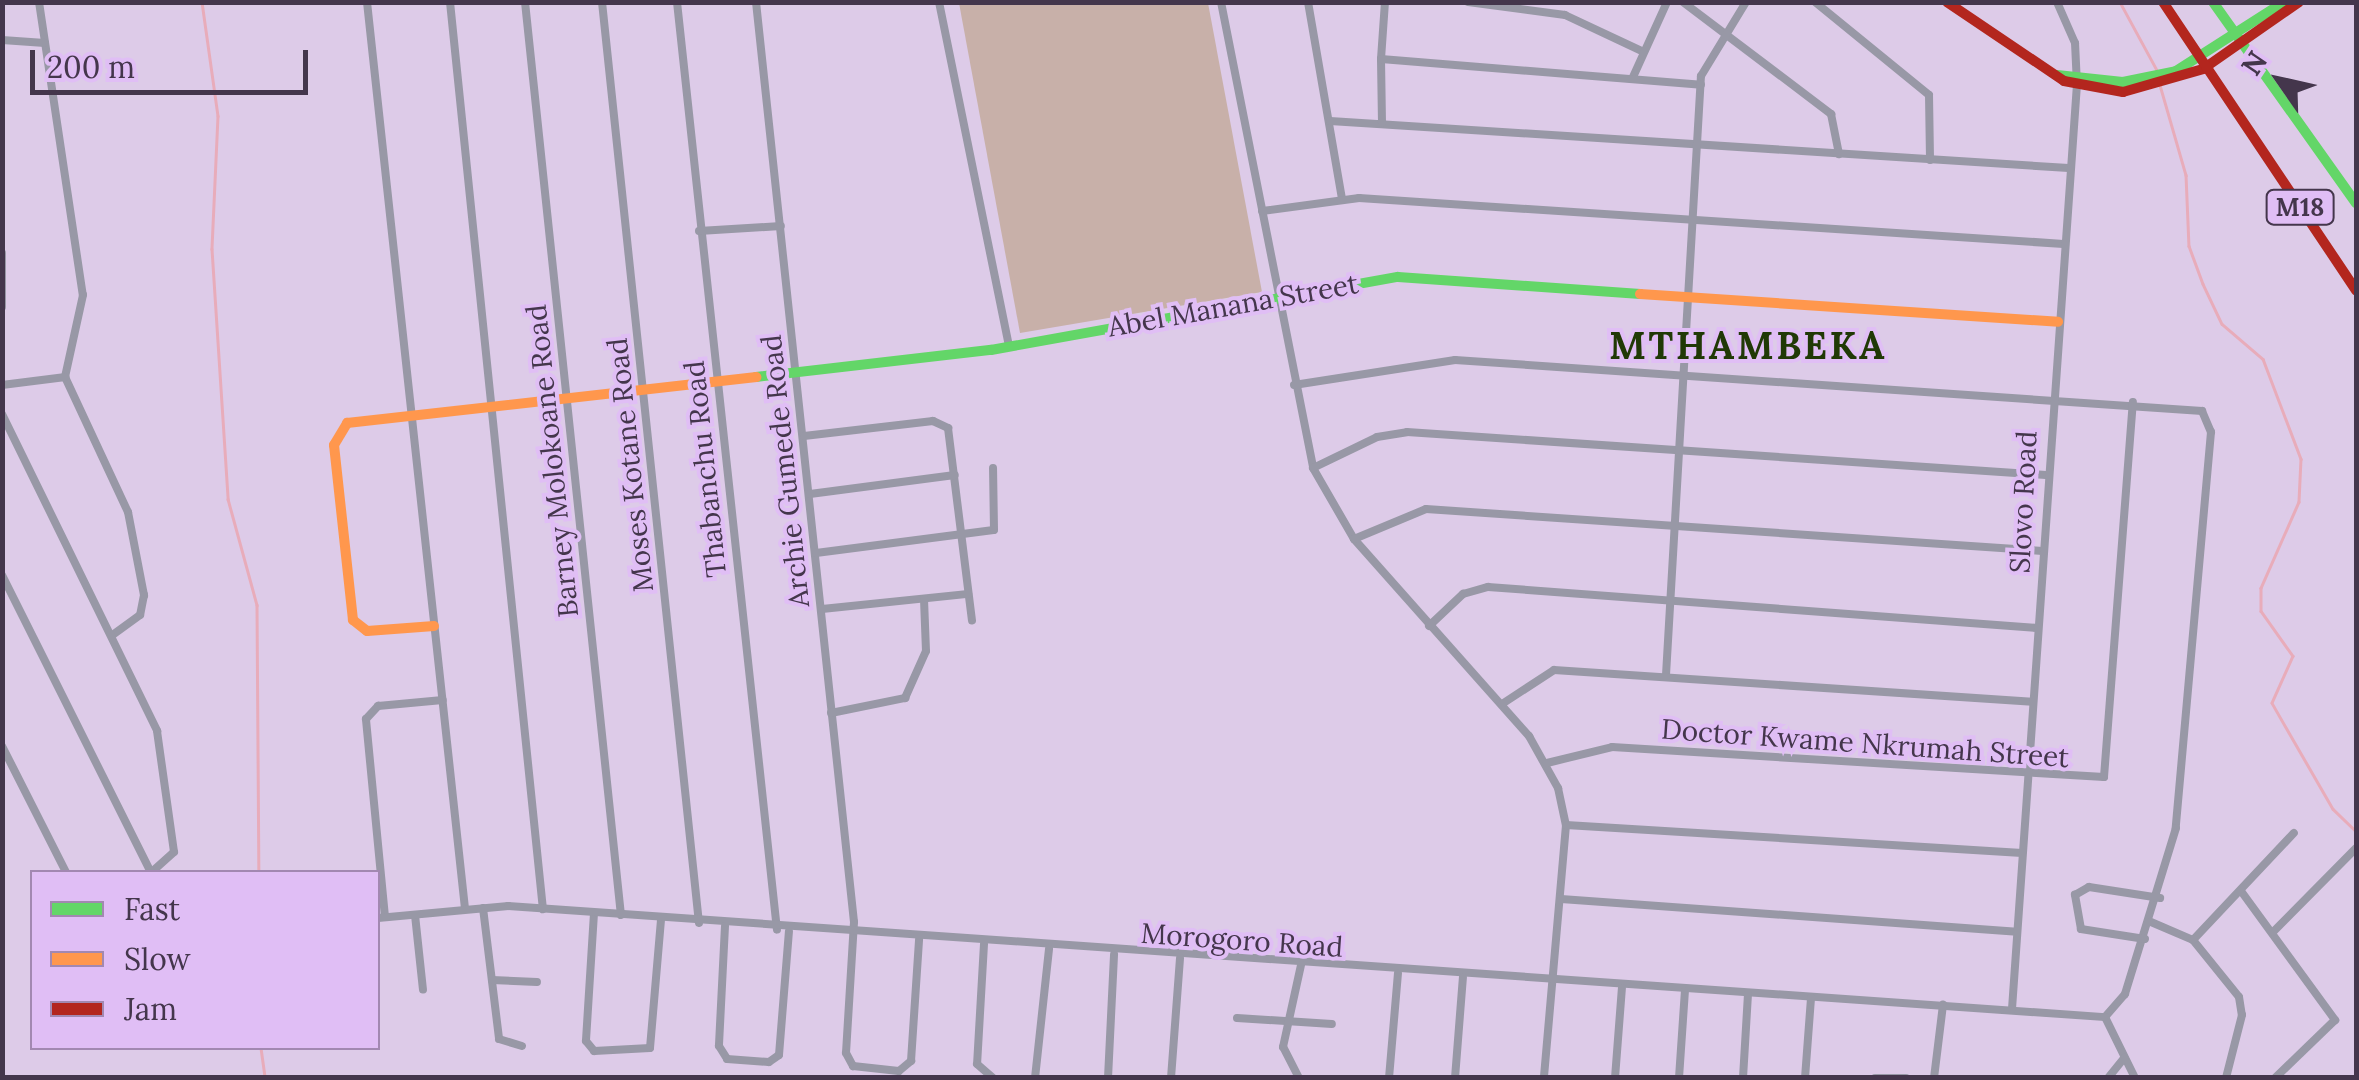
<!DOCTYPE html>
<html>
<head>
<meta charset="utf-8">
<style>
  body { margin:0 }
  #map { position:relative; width:2359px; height:1080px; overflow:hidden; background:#ddcbe8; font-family:Lora,serif }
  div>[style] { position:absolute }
  .green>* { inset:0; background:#c8b0a9 }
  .stream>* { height:2.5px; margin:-1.25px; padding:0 1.25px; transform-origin:1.25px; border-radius:1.25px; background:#e8acba }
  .street>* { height:8px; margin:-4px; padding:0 4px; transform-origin:4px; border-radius:4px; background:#9898a6 }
  .fast>* { height:10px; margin:-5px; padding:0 5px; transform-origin:5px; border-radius:5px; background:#63d668 }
  .slow>* { height:10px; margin:-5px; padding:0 5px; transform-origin:5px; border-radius:5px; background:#ff974d }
  .jam>* { height:10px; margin:-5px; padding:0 5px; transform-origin:5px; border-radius:5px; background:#b3261e }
  span { translate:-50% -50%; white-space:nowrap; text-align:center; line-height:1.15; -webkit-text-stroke:8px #e0bef5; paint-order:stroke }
  .shield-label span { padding:2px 8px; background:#e0bef5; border:2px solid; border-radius:8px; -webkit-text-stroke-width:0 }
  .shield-label { font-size:25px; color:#44364c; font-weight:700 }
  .street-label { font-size:28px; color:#44364c }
  .district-label { font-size:38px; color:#203906; font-weight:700; letter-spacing:2.5px }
  .frame { position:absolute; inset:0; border:5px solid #44364c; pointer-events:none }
  .legend { position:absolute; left:30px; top:870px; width:350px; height:180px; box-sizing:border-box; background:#e0bef5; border:2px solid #a288b1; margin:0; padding:12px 18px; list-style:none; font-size:30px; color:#44364c }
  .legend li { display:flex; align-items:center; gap:20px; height:50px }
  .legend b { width:50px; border:2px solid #a288b1 }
  .north { position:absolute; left:2229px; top:30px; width:100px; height:100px; -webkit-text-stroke:8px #e0bef5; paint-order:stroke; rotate:304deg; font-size:28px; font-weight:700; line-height:40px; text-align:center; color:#44364c }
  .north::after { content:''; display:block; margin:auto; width:35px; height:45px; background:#44364c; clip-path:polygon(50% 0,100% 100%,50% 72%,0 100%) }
  .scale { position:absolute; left:30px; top:50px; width:278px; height:45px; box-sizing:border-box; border:5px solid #44364c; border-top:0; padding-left:12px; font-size:30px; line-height:35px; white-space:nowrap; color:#44364c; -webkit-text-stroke:8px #e0bef5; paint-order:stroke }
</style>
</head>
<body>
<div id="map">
  <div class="green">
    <i style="clip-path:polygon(959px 3px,1208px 3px,1262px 292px,1020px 333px)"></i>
  </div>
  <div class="stream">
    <i style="left:202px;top:2px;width:115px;rotate:82deg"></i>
    <i style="left:218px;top:116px;width:133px;rotate:92.6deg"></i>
    <i style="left:212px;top:249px;width:251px;rotate:86.3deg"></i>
    <i style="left:228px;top:499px;width:110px;rotate:74.7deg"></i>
    <i style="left:257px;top:605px;width:267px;rotate:89.6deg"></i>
    <i style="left:2120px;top:2px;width:80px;rotate:61.5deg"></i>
    <i style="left:2160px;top:85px;width:94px;rotate:73.9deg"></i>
    <i style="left:2186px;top:175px;width:71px;rotate:87.6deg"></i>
    <i style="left:2189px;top:246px;width:40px;rotate:69.8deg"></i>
    <i style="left:2203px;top:284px;width:44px;rotate:64.6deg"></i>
    <i style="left:2222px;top:324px;width:54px;rotate:40.5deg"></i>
    <i style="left:2263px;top:359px;width:107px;rotate:69.2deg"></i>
    <i style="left:2301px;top:459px;width:43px;rotate:92.7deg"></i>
    <i style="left:2299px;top:502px;width:94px;rotate:113.8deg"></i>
    <i style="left:2261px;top:588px;width:23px;rotate:90deg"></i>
    <i style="left:2261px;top:611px;width:55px;rotate:54.6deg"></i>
    <i style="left:2293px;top:656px;width:51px;rotate:114.1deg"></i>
    <i style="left:2272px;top:703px;width:122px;rotate:60.1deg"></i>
    <i style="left:2333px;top:809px;width:32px;rotate:44deg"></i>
    <i style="left:261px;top:1048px;width:30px;rotate:82deg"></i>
  </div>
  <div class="street">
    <i style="left:39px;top:2px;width:296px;rotate:81.5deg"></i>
    <i style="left:83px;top:295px;width:84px;rotate:102.4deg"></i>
    <i style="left:65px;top:377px;width:149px;rotate:65deg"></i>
    <i style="left:128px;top:512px;width:85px;rotate:79.1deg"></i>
    <i style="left:144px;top:595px;width:20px;rotate:101deg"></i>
    <i style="left:140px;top:615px;width:34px;rotate:144deg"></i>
    <i style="left:367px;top:2px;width:911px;rotate:83.83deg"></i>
    <i style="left:450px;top:2px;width:912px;rotate:84.15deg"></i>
    <i style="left:525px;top:2px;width:918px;rotate:84deg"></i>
    <i style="left:602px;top:2px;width:926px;rotate:83.99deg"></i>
    <i style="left:677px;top:2px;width:933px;rotate:83.85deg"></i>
    <i style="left:756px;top:2px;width:925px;rotate:83.92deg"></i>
    <i style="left:854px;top:922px;width:131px;rotate:93.5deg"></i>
    <i style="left:846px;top:1053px;width:15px;rotate:62deg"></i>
    <i style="left:853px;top:1066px;width:46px;rotate:6.2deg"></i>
    <i style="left:899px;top:1071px;width:16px;rotate:-40deg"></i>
    <i style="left:911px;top:1061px;width:122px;rotate:-86.2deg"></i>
    <i style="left:939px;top:2px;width:352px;rotate:78.5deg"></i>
    <i style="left:1221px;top:2px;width:475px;rotate:78.8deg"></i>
    <i style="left:1313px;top:468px;width:82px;rotate:60deg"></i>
    <i style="left:1354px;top:539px;width:264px;rotate:48.4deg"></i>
    <i style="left:1529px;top:736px;width:60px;rotate:60.9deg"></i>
    <i style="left:1558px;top:788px;width:38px;rotate:78deg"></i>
    <i style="left:1566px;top:825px;width:254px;rotate:95deg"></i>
    <i style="left:1308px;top:2px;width:199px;rotate:80.2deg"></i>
    <i style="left:1468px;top:2px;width:98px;rotate:7.6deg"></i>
    <i style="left:1565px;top:15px;width:85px;rotate:25.1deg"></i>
    <i style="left:1683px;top:2px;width:186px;rotate:37.1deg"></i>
    <i style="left:1831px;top:114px;width:41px;rotate:78.7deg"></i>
    <i style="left:1815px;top:2px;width:147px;rotate:39.2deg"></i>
    <i style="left:1929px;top:95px;width:65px;rotate:89.1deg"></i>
    <i style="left:2px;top:40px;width:43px;rotate:4deg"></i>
    <i style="left:1381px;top:59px;width:57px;rotate:-86deg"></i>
    <i style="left:1633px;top:77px;width:82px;rotate:-65.6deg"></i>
    <i style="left:1330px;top:121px;width:740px;rotate:3.64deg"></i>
    <i style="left:1382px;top:123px;width:64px;rotate:-90.9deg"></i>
    <i style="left:1381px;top:59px;width:321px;rotate:4.6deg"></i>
    <i style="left:1262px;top:211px;width:98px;rotate:-7.6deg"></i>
    <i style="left:1359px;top:198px;width:706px;rotate:3.73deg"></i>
    <i style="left:699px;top:231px;width:82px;rotate:-3.5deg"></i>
    <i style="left:2px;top:253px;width:54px;rotate:90deg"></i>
    <i style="left:2px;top:385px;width:64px;rotate:-7.2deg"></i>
    <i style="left:1294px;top:385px;width:163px;rotate:-8.8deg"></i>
    <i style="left:1455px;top:360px;width:749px;rotate:3.91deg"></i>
    <i style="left:2202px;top:411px;width:23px;rotate:67deg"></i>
    <i style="left:2211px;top:432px;width:398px;rotate:95.1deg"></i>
    <i style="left:2176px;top:828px;width:174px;rotate:107.1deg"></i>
    <i style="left:2125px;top:994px;width:30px;rotate:131deg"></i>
    <i style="left:2px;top:414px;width:353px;rotate:63.9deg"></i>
    <i style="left:157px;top:731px;width:122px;rotate:82deg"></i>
    <i style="left:174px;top:852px;width:30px;rotate:138deg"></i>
    <i style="left:804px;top:436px;width:130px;rotate:-6.6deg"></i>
    <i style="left:933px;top:421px;width:17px;rotate:25deg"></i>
    <i style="left:948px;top:428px;width:194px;rotate:82.9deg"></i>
    <i style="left:1313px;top:468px;width:71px;rotate:-25.8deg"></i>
    <i style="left:1377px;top:437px;width:30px;rotate:-9deg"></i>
    <i style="left:1407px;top:432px;width:640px;rotate:3.85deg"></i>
    <i style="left:810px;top:494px;width:146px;rotate:-7.5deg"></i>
    <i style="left:1354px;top:539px;width:78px;rotate:-22.6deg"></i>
    <i style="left:1426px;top:509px;width:618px;rotate:3.89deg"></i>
    <i style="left:816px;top:553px;width:179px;rotate:-7.4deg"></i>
    <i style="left:994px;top:530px;width:62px;rotate:-90.9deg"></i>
    <i style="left:2px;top:575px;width:332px;rotate:63.4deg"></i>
    <i style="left:822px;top:609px;width:147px;rotate:-5.9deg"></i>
    <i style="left:1429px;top:626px;width:47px;rotate:-43.3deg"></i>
    <i style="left:1463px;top:594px;width:26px;rotate:-16deg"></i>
    <i style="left:1488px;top:587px;width:551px;rotate:4.27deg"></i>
    <i style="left:1666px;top:675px;width:600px;rotate:-86.66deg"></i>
    <i style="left:1701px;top:76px;width:87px;rotate:-58.7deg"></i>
    <i style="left:1502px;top:704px;width:62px;rotate:-33.2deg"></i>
    <i style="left:1554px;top:670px;width:479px;rotate:3.8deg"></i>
    <i style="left:831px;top:713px;width:76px;rotate:-11.5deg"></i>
    <i style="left:905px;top:698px;width:51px;rotate:-65.9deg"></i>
    <i style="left:926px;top:651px;width:52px;rotate:-92.2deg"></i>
    <i style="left:2px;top:746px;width:141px;rotate:63.1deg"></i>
    <i style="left:1547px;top:763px;width:67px;rotate:-13.8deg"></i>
    <i style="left:1612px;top:747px;width:493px;rotate:3.5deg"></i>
    <i style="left:2104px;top:777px;width:376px;rotate:-85.6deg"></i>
    <i style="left:1566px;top:825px;width:457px;rotate:3.5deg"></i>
    <i style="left:2241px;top:891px;width:160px;rotate:53.9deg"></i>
    <i style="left:2335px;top:1020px;width:83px;rotate:136deg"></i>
    <i style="left:1561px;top:899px;width:457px;rotate:4.1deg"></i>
    <i style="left:483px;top:908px;width:132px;rotate:83deg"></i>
    <i style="left:499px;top:1039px;width:24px;rotate:17deg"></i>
    <i style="left:594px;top:913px;width:128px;rotate:93.6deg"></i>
    <i style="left:586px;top:1041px;width:13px;rotate:51deg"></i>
    <i style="left:594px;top:1051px;width:56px;rotate:-3.1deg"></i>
    <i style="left:650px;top:1048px;width:129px;rotate:-85.1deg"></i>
    <i style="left:415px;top:915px;width:75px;rotate:83.9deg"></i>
    <i style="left:385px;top:917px;width:199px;rotate:-95.5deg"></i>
    <i style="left:366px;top:719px;width:18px;rotate:-47deg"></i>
    <i style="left:378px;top:706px;width:65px;rotate:-5.3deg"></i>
    <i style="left:378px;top:918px;width:131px;rotate:-5.3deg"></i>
    <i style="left:508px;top:906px;width:1601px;rotate:3.98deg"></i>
    <i style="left:2151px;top:922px;width:46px;rotate:23.2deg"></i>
    <i style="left:2193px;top:940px;width:73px;rotate:51.1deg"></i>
    <i style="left:2239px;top:997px;width:18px;rotate:81deg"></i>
    <i style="left:2242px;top:1015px;width:65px;rotate:104.3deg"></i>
    <i style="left:725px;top:926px;width:120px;rotate:92.9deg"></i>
    <i style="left:719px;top:1046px;width:15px;rotate:58deg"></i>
    <i style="left:727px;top:1059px;width:42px;rotate:4.1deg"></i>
    <i style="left:769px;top:1062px;width:12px;rotate:-35deg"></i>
    <i style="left:779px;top:1055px;width:124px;rotate:-85.4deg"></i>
    <i style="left:2273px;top:932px;width:118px;rotate:-45.3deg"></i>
    <i style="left:2145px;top:939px;width:65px;rotate:-171.1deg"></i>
    <i style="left:2081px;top:929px;width:35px;rotate:-100deg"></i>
    <i style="left:2075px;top:895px;width:16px;rotate:-30deg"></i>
    <i style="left:2089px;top:887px;width:72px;rotate:8.8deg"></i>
    <i style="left:2193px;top:940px;width:147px;rotate:-46.7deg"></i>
    <i style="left:984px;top:944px;width:120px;rotate:93.3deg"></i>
    <i style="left:977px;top:1064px;width:21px;rotate:41deg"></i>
    <i style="left:492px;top:980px;width:45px;rotate:2.5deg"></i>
    <i style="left:2012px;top:1009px;width:926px;rotate:-85.98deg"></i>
    <i style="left:2077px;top:85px;width:42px;rotate:-92.7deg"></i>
    <i style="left:2075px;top:43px;width:45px;rotate:-113.7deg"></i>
    <i style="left:2105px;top:1017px;width:68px;rotate:63.8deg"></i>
    <i style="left:1237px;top:1018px;width:95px;rotate:3.6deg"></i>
    <i style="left:1035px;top:1078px;width:130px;rotate:-83.8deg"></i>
    <i style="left:1108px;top:1078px;width:124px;rotate:-87.2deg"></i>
    <i style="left:1171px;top:1078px;width:120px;rotate:-85.7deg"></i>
    <i style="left:1299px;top:1078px;width:35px;rotate:-117deg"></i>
    <i style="left:1283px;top:1047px;width:84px;rotate:-77.6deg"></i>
    <i style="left:1389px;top:1078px;width:105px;rotate:-85.1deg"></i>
    <i style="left:1455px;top:1078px;width:101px;rotate:-85.5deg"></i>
    <i style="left:1615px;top:1078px;width:90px;rotate:-85.6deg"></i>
    <i style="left:1679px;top:1078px;width:87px;rotate:-86.1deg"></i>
    <i style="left:1743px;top:1078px;width:84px;rotate:-86.6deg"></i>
    <i style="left:1805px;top:1078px;width:80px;rotate:-85.7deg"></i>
    <i style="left:1875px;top:1078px;width:31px"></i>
    <i style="left:1934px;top:1078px;width:74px;rotate:-83deg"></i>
    <i style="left:2108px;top:1078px;width:26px;rotate:-51deg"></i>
  </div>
  <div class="fast">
    <i style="left:2213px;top:2px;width:247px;rotate:54.6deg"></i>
    <i style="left:2057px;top:75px;width:66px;rotate:6.1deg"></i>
    <i style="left:2123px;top:82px;width:54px;rotate:-11.7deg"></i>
    <i style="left:2176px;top:71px;width:128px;rotate:-32.6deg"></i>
    <i style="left:756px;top:377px;width:237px;rotate:-6.6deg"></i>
    <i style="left:991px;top:350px;width:413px;rotate:-10.2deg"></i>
    <i style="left:1398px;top:277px;width:243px;rotate:4deg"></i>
  </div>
  <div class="slow">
    <i style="left:1640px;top:294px;width:419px;rotate:3.8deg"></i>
    <i style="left:434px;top:626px;width:67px;rotate:175.7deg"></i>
    <i style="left:367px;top:631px;width:18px;rotate:-142deg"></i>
    <i style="left:353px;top:620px;width:176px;rotate:-96.2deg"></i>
    <i style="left:334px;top:445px;width:26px;rotate:-59deg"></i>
    <i style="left:347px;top:423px;width:412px;rotate:-6.4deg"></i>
  </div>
  <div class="jam">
    <i style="left:1947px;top:2px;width:141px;rotate:34deg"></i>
    <i style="left:2064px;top:81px;width:60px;rotate:10.6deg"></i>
    <i style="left:2123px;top:92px;width:83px;rotate:-16deg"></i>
    <i style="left:2203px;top:69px;width:117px;rotate:-34.9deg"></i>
    <i style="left:2163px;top:2px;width:347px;rotate:56.2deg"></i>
  </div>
  <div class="shield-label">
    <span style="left:2300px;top:207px">M18</span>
  </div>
  <div class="street-label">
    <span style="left:1233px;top:305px;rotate:-10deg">Abel Manana Street</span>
    <span style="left:552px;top:461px;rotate:-96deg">Barney Molokoane Road</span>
    <span style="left:630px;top:465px;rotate:-96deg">Moses Kotane Road</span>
    <span style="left:705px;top:469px;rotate:-96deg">Thabanchu Road</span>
    <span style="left:785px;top:471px;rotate:-96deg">Archie Gumede Road</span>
    <span style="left:2023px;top:502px;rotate:-87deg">Slovo Road</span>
    <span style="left:1865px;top:743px;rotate:4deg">Doctor Kwame Nkrumah Street</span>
    <span style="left:1242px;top:940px;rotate:4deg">Morogoro Road</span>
  </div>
  <div class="district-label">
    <span style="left:1748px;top:346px">MTHAMBEKA</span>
  </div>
  <div class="frame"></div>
  <ul class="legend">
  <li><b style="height:12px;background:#63d668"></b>Fast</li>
  <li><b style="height:12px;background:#ff974d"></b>Slow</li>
  <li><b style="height:12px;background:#b3261e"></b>Jam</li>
  </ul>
  <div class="north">N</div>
  <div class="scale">200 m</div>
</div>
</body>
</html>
